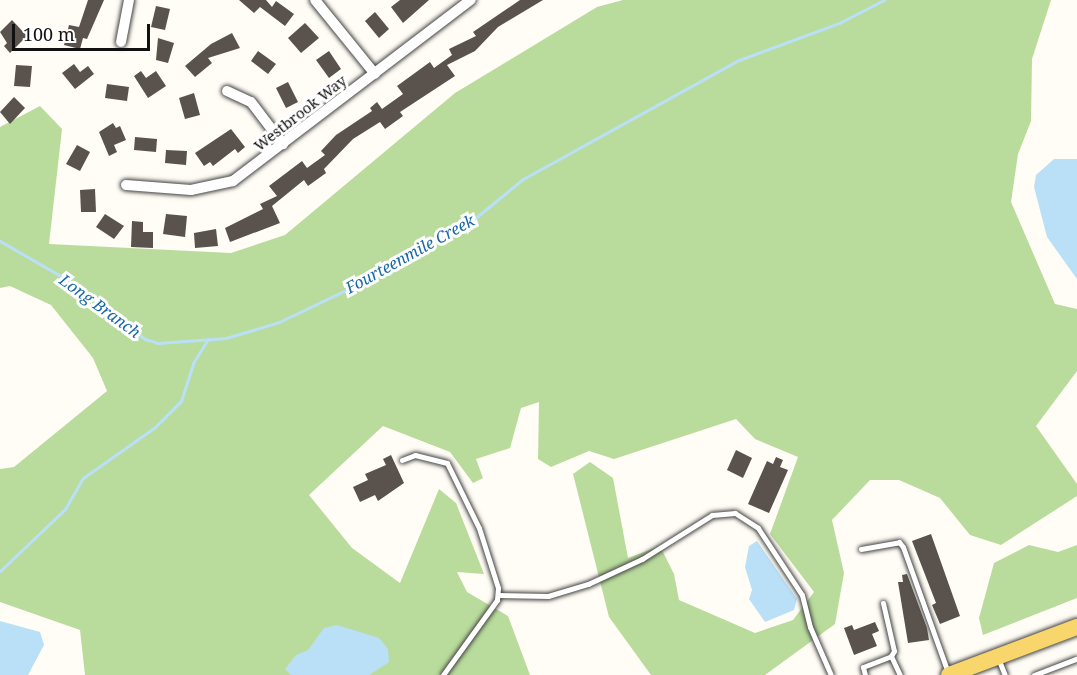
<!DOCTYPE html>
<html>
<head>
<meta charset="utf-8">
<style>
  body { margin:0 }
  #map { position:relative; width:1077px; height:675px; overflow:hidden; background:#fffdf5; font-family:"Noto Serif",serif }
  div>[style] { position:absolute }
  .forest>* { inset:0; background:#b9dc9c }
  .water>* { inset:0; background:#b9e0f7 }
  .stream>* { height:3px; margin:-1.5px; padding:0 1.5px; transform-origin:1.5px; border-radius:1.5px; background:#b9e0f7 }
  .building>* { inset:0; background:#5a524d }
  .roads { filter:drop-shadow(0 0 2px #444) drop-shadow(0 0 2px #444) }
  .service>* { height:5px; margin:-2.5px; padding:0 2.5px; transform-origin:2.5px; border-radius:2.5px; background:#fff }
  .minor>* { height:10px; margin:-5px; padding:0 5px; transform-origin:5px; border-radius:5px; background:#fff }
  .primary>* { height:16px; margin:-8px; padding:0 8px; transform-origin:8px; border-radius:8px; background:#f9d66b }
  span { translate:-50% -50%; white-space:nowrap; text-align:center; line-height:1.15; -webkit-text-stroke:6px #fff; paint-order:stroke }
  .street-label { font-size:15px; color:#111 }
  .water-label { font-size:16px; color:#1768a6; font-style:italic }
  .scale { position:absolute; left:12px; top:24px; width:138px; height:27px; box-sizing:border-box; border:3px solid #111; border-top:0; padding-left:8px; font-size:18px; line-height:21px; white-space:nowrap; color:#111; -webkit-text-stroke:4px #fff; paint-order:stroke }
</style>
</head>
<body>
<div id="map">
  <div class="forest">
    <i style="clip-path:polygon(623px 0,1051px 0,1032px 59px,1031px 121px,1018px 154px,1011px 202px,1055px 304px,1077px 309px,1077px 371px,1036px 426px,1077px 484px,1077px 496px,1001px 545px,970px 535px,940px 498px,899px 480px,870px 480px,832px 520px,844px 573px,835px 624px,765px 675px,651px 675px,609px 617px,573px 474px,590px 462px,613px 478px,628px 558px,660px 546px,674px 574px,679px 600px,755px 633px,793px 620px,814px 592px,770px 534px,798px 457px,755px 439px,736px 419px,614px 459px,589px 451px,551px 467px,538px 459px,539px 402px,521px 408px,510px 448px,476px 459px,483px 478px,473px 483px,450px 452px,383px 426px,309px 495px,352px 548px,400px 583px,439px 489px,456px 503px,484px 574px,457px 572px,467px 592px,508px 616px,530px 675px,85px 675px,80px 630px,0 602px,0 469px,14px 467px,107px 391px,93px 358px,51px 305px,10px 286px,0 288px,0 127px,40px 106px,62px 129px,49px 244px,231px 253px,285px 235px,455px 93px,597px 7px)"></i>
    <i style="clip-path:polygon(1029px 545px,1058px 552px,1077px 545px,1077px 598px,983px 635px,979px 618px,994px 563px)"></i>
  </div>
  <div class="water">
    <i style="clip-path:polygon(1054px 159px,1077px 159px,1077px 279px,1047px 237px,1034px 187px,1036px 175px)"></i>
    <i style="clip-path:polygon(757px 541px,797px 599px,794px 610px,765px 622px,749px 599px,752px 590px,745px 567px,749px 546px)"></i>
    <i style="clip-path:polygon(0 621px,40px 632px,44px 645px,28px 675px,0 675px)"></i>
    <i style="clip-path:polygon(337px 625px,379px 638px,388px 649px,389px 662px,369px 675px,291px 675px,285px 669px,296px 655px,308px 650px,324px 628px)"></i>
  </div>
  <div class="stream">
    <i style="left:0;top:241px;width:74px;rotate:30deg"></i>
    <i style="left:64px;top:278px;width:101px;rotate:37deg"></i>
    <i style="left:145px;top:339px;width:14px;rotate:17deg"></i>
    <i style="left:158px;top:343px;width:68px;rotate:-4.2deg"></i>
    <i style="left:226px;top:338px;width:55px;rotate:-16.8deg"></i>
    <i style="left:279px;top:322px;width:104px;rotate:-25.6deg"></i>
    <i style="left:373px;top:277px;width:109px;rotate:-29.2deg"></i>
    <i style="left:468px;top:224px;width:71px;rotate:-39.3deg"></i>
    <i style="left:523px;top:179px;width:247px;rotate:-28.9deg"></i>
    <i style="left:739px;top:60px;width:107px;rotate:-20.3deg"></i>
    <i style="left:839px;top:23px;width:51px;rotate:-27.1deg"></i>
    <i style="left:0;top:571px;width:90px;rotate:-43.6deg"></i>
    <i style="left:65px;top:509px;width:36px;rotate:-60deg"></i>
    <i style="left:83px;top:478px;width:87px;rotate:-35.2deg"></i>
    <i style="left:154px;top:428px;width:38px;rotate:-45deg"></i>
    <i style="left:181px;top:401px;width:40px;rotate:-72deg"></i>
    <i style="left:193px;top:363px;width:28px;rotate:-58deg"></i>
  </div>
  <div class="building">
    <i style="clip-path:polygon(88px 0,104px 0,87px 39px,83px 38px,80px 49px,64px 45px,69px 25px,79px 27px)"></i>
    <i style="clip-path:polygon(239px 0,266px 0,272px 7px,276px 1px,294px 14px,285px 26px,260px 7px,254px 13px)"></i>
    <i style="clip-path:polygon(400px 0,429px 0,403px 23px,391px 7px)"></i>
    <i style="clip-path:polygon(520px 0,543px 0,498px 27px,475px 51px,447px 65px,455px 76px,400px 112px,403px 116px,385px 129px,380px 122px,353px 139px,324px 169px,326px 173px,308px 186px,304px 180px,272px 206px,280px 223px,230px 242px,225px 228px,263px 209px,260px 204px,277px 196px,269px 186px,302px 161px,307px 168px,325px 155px,321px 151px,336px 135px,372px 111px,370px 108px,377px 102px,382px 109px,403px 94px,397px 86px,430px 62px,434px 68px,452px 55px,449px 49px,476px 36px,473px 32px)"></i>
    <i style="clip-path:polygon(156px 6px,170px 9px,165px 30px,151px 27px)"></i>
    <i style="clip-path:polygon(375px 12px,389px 29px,379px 38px,365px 21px)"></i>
    <i style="clip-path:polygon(12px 20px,27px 36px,10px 53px,4px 46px,7px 43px,0 32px)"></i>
    <i style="clip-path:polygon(305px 23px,319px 38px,301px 53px,288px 38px)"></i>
    <i style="clip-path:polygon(232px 33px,240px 48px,208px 58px,212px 63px,195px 77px,185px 66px,211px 44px)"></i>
    <i style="clip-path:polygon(158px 38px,174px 43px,168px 63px,156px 60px)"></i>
    <i style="clip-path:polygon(258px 51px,276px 64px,268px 74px,251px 61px)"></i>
    <i style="clip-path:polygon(329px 51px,341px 69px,329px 78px,316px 60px)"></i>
    <i style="clip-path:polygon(74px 64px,80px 72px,88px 66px,94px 74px,75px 89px,62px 73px)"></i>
    <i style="clip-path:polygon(16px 65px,32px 66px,30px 87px,14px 86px)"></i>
    <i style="clip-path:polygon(141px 71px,146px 78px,156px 71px,166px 86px,148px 98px,134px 76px)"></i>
    <i style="clip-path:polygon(288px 82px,298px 102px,286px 108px,276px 88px)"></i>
    <i style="clip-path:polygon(107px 84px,129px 87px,127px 101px,105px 98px)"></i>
    <i style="clip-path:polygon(194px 93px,200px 115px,185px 119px,179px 98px)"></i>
    <i style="clip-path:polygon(14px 97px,25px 108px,10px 124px,0 112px)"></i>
    <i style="clip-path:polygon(113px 123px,116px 128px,120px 126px,126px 140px,114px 145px,117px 152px,109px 156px,99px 132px)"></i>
    <i style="clip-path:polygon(231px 129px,245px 147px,238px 153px,235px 149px,213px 166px,210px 162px,204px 166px,195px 153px)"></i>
    <i style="clip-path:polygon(135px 137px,157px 139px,156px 152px,134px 150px)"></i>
    <i style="clip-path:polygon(77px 145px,90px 152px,80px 171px,66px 164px)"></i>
    <i style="clip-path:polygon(166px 150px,187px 151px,186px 165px,165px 163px)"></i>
    <i style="clip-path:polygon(95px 189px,96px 212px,81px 212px,80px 190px)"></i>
    <i style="clip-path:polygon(105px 214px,124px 226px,114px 239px,96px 227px)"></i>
    <i style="clip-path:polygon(166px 214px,187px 216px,185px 237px,163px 234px)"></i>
    <i style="clip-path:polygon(132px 221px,143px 222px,143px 232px,153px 232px,153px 248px,131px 247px)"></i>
    <i style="clip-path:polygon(216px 229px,218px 246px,195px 248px,194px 233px)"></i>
    <i style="clip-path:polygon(736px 450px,752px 458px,743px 478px,727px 470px)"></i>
    <i style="clip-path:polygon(391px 455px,404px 483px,378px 501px,375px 495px,360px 502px,353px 487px,368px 480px,365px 474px,386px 465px,383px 459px)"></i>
    <i style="clip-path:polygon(776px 457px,783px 460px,780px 467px,788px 470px,769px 513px,748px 504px,767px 461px,773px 464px)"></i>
    <i style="clip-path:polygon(931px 534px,960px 616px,940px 624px,932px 605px,936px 603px,912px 541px)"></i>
    <i style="clip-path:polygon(907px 574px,927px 628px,929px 640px,908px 643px,898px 582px,903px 582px,902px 575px)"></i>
    <i style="clip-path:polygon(875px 622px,879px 631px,872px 634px,877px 646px,854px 655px,844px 628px,852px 625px,854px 630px)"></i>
  </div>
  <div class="roads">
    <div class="service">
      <i style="left:402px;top:460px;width:14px;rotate:-21deg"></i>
      <i style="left:415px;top:455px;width:33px;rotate:14deg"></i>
      <i style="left:447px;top:463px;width:72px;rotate:63.8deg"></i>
      <i style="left:479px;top:528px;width:63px;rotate:72.4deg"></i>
      <i style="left:498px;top:588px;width:12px;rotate:95deg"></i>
      <i style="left:497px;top:600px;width:92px;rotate:125.8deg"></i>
      <i style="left:861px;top:549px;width:39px;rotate:-10deg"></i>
      <i style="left:899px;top:542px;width:6px;rotate:51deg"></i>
      <i style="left:903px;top:547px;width:134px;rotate:70.3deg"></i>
      <i style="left:498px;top:595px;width:50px;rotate:1.1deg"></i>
      <i style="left:548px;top:596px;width:42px;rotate:-16.7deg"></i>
      <i style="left:588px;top:584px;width:60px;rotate:-24.8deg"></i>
      <i style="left:642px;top:559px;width:83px;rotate:-32.2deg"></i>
      <i style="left:712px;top:515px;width:23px;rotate:-5deg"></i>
      <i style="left:735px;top:513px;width:27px;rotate:33deg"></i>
      <i style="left:758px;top:528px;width:80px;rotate:56.7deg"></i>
      <i style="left:802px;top:595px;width:33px;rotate:76deg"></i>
      <i style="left:810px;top:627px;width:52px;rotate:66.4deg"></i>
      <i style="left:883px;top:603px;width:49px;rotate:77.1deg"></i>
      <i style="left:894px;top:651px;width:6px;rotate:121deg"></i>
      <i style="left:998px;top:658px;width:18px;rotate:68deg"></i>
      <i style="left:865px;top:675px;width:8px;rotate:-104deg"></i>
      <i style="left:863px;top:667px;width:30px;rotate:-21deg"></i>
      <i style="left:891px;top:656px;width:21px;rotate:65deg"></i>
      <i style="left:1034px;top:675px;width:45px;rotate:-20.9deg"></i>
    </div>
    <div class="minor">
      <i style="left:315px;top:0;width:95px;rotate:51deg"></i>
      <i style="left:121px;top:42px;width:43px;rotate:-79.2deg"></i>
      <i style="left:227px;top:91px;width:26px;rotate:25deg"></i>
      <i style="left:251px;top:102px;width:53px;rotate:52.7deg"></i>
      <i style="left:126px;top:185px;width:65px;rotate:4.4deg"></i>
      <i style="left:191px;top:190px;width:43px;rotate:-12.1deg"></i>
      <i style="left:233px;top:181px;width:299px;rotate:-37.3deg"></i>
    </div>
    <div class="primary">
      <i style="left:949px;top:675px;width:137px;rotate:-20.6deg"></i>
    </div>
  </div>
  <div class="street-label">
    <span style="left:300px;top:113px;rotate:-38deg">Westbrook Way</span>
  </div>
  <div class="water-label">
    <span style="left:410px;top:254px;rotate:-29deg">Fourteenmile Creek</span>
    <span style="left:100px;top:306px;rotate:36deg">Long Branch</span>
  </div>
  <div class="scale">100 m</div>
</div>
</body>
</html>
